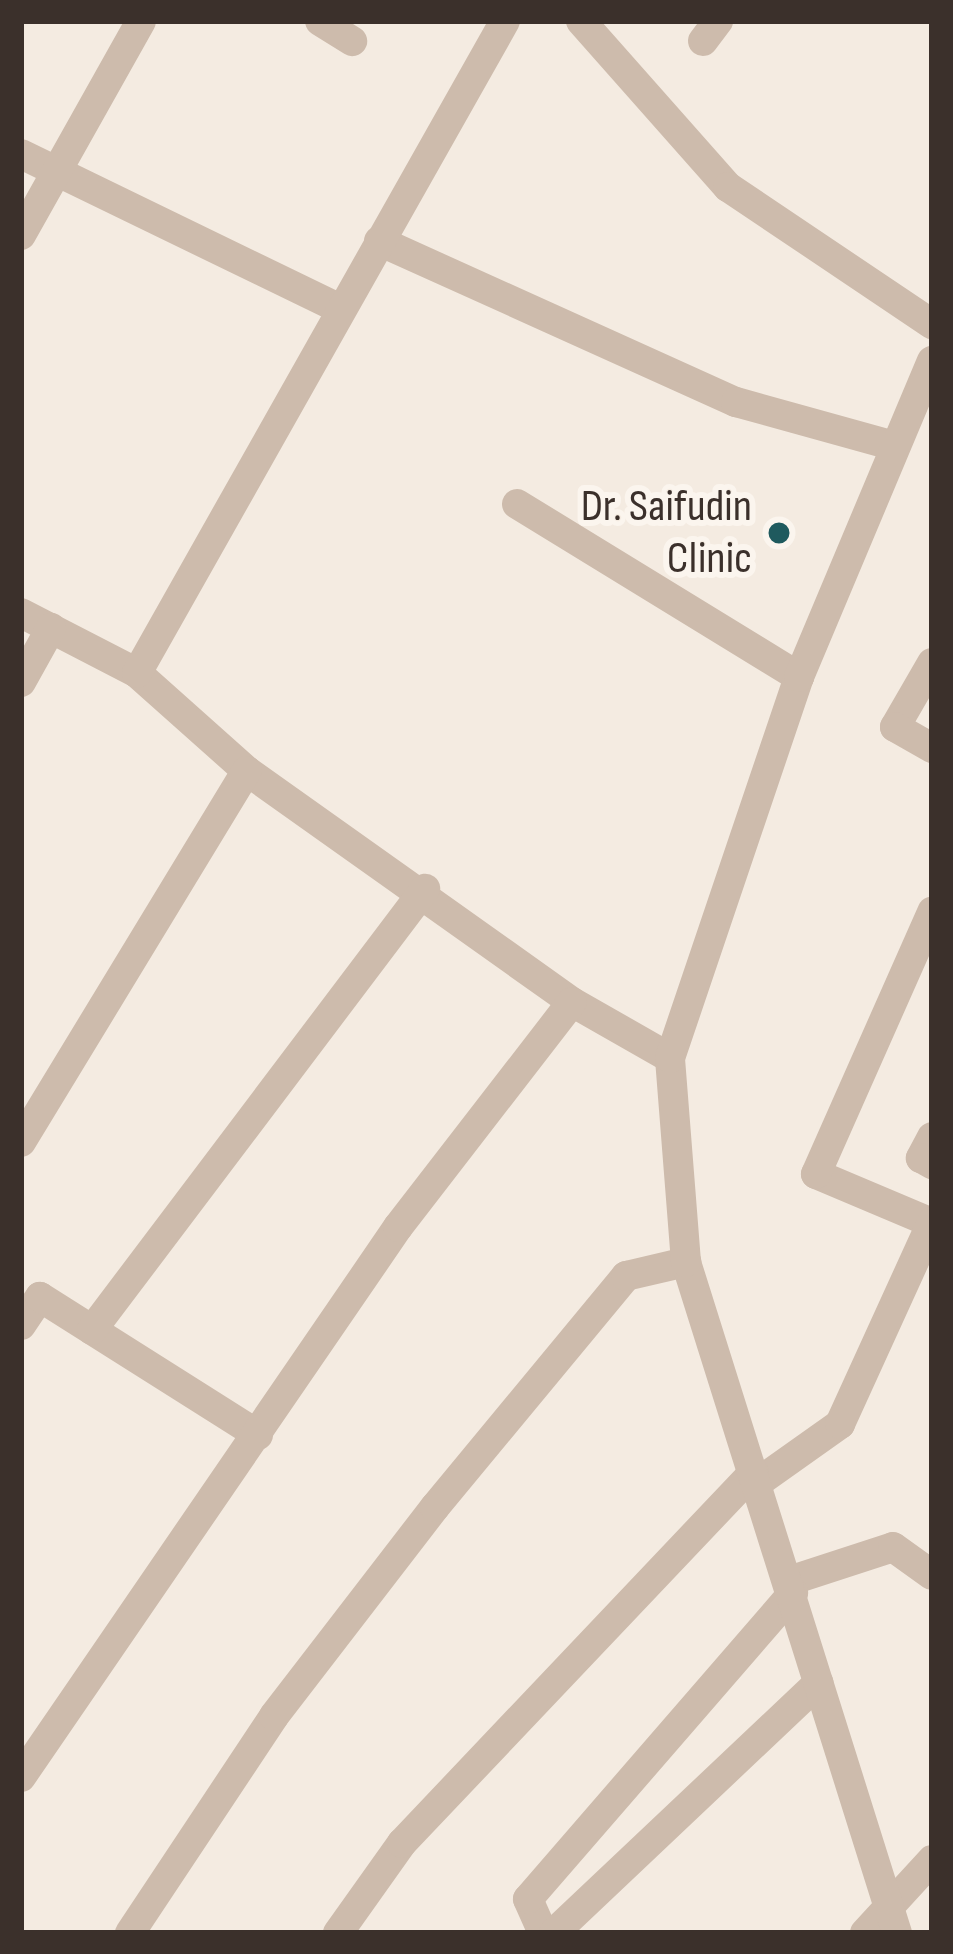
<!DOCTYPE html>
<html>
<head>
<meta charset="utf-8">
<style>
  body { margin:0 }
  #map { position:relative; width:953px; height:1954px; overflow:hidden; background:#f4ebe1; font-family:"Sofia Sans Condensed",sans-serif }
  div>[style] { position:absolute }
  .minor>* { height:30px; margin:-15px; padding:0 15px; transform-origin:15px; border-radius:15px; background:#cdbbac }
  .dots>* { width:33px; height:33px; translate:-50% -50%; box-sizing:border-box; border:6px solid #fbf5ee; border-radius:50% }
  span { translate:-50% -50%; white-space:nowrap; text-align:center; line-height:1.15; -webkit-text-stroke:12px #fbf5ee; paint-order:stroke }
  .poi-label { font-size:45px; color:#3b302b }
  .right { translate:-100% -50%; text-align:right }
  .frame { position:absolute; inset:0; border:24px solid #3b302b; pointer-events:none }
</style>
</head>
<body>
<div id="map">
  <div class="minor">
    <i style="left:320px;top:21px;width:38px;rotate:32deg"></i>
    <i style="left:581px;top:21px;width:222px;rotate:48.5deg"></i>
    <i style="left:728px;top:187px;width:246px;rotate:33.9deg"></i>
    <i style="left:703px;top:41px;width:25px;rotate:-53deg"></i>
    <i style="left:21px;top:154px;width:355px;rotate:25.9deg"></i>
    <i style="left:21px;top:235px;width:245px;rotate:-60.7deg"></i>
    <i style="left:379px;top:241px;width:392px;rotate:24.3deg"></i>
    <i style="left:736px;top:402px;width:165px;rotate:15.5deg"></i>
    <i style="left:517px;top:504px;width:331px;rotate:31.5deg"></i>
    <i style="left:21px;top:613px;width:131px;rotate:27.3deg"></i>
    <i style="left:137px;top:673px;width:147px;rotate:41.7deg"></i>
    <i style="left:247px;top:771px;width:399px;rotate:35.4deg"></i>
    <i style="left:572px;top:1002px;width:113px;rotate:29.7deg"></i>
    <i style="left:932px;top:663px;width:74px;rotate:120deg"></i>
    <i style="left:895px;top:727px;width:43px;rotate:29.6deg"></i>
    <i style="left:137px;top:673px;width:749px;rotate:-60.56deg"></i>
    <i style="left:21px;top:682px;width:62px;rotate:-60.9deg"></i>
    <i style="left:932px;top:1137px;width:24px;rotate:118deg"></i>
    <i style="left:921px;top:1158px;width:13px;rotate:29deg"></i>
    <i style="left:21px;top:1142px;width:434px;rotate:-58.7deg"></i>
    <i style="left:932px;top:1223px;width:126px;rotate:-157.1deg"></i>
    <i style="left:816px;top:1174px;width:287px;rotate:-66.1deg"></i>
    <i style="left:21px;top:1325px;width:34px;rotate:-56deg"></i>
    <i style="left:40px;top:1297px;width:258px;rotate:32.3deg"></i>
    <i style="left:92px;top:1330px;width:553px;rotate:-52.94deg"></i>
    <i style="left:757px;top:1483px;width:102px;rotate:-35.4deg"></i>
    <i style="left:840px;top:1424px;width:222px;rotate:-65.5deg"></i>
    <i style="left:789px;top:1581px;width:109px;rotate:-18.1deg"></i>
    <i style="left:893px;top:1547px;width:48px;rotate:35.7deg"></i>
    <i style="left:21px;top:1777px;width:667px;rotate:-55.57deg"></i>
    <i style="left:398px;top:1227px;width:284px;rotate:-52.3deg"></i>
    <i style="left:130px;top:1933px;width:260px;rotate:-56.4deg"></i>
    <i style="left:274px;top:1716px;width:264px;rotate:-52.4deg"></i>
    <i style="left:435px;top:1507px;width:300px;rotate:-50.4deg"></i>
    <i style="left:626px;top:1276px;width:62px;rotate:-13.1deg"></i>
    <i style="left:338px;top:1933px;width:110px;rotate:-54.6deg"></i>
    <i style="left:402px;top:1843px;width:511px;rotate:-46.51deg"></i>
    <i style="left:543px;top:1933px;width:37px;rotate:-114deg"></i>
    <i style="left:528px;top:1899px;width:405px;rotate:-49.1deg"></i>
    <i style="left:554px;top:1933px;width:364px;rotate:-43.4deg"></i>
    <i style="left:865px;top:1933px;width:99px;rotate:-47.5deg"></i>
    <i style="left:897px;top:1933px;width:703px;rotate:-107.46deg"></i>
    <i style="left:686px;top:1262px;width:205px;rotate:-94.5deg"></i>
    <i style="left:670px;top:1058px;width:402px;rotate:-71.3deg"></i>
    <i style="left:799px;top:677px;width:343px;rotate:-67.2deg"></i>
  </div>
  <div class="dots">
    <i style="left:779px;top:533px;background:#1f5a5e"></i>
  </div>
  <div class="poi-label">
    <span class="right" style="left:752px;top:533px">Dr. Saifudin<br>Clinic</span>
  </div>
  <div class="frame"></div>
</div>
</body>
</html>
